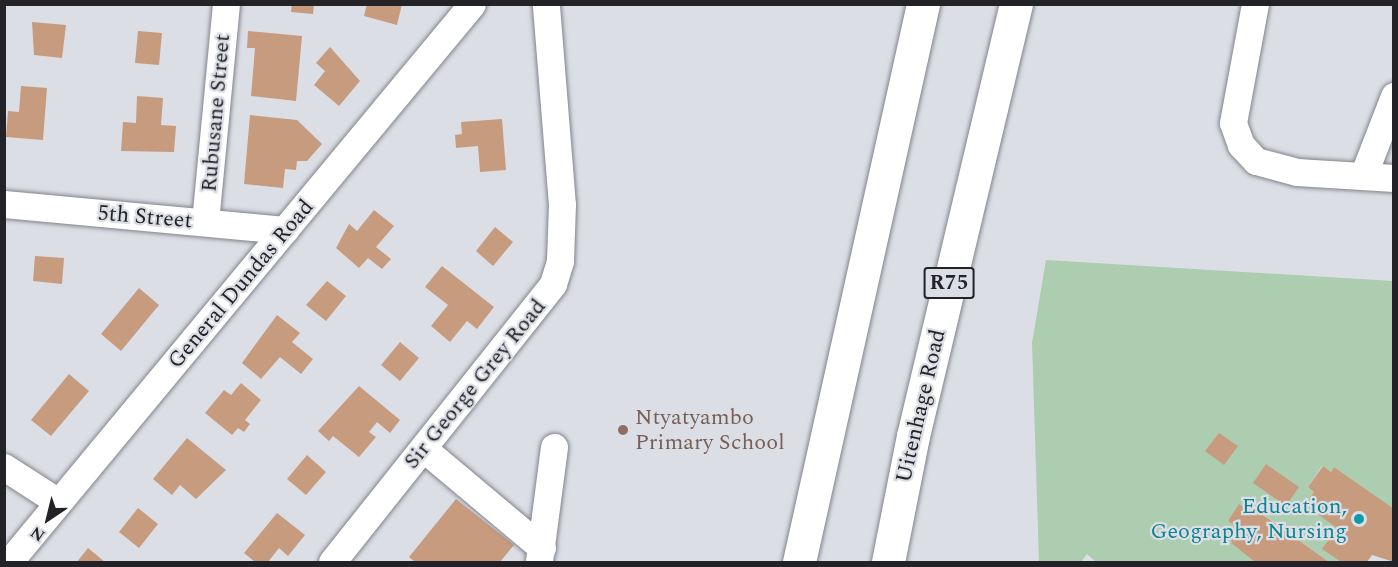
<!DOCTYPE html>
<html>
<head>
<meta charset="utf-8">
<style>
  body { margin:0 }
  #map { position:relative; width:1398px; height:567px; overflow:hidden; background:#dcdee6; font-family:Spectral,serif }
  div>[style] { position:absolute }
  .green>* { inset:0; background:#accdaf }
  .building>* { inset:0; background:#c79b7e }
  .roads { filter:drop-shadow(0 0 2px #82848c) drop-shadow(0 0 2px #82848c) }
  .minor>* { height:27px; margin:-13.5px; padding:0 13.5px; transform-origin:13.5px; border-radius:13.5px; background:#fff }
  .major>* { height:33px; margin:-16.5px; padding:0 16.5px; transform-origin:16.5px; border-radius:16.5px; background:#fff }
  .dots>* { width:16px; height:16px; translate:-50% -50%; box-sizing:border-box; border:3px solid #dcdee6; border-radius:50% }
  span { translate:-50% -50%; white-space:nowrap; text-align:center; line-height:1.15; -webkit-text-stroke:4.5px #dcdee6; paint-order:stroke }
  .shield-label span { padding:2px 4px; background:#dcdee6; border:2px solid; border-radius:4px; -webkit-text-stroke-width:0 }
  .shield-label { font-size:21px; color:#232327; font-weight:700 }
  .street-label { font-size:22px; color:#232327 }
  .education-label { font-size:22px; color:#785e54 }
  .left { translate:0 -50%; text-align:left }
  .culture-label { font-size:22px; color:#0d838f }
  .right { translate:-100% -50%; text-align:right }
  .frame { position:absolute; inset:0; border:6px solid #232327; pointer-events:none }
  .north { position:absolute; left:18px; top:489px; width:60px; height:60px; -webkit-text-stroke:4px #dcdee6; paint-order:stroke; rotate:215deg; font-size:16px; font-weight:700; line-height:24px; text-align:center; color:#232327 }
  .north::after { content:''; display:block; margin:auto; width:21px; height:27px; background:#232327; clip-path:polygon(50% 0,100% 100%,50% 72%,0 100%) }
</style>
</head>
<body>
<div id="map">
  <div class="green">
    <i style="clip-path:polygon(1046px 260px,1393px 281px,1393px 509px,1334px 467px,1331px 472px,1322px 466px,1308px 487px,1314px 492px,1309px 499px,1337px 528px,1323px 549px,1341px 562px,1329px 562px,1253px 507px,1249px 512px,1239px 505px,1228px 521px,1235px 526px,1231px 543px,1255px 562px,1096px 562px,1087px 554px,1081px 562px,1039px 562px,1032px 343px)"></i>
  </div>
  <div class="building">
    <i style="clip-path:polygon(292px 4px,314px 4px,313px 14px,291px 12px)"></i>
    <i style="clip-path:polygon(367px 4px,402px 4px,397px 25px,364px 16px)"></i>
    <i style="clip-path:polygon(32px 22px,66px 25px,62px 58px,34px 55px)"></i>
    <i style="clip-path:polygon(138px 31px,162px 33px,159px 65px,135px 63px)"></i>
    <i style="clip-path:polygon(248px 31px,302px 36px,296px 101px,251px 96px,255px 48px,247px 48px)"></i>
    <i style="clip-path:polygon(330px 47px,360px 81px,339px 106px,314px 85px,325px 71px,316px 63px)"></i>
    <i style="clip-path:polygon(21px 86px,47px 88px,43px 140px,6px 137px,8px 111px,19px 112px)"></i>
    <i style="clip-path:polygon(137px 96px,163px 98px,161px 125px,176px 126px,174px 152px,121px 151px,123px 122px,136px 123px)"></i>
    <i style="clip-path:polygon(250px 115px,297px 120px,322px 144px,307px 161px,297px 161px,296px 170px,285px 169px,283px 188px,244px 184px)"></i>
    <i style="clip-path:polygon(502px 119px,506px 170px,480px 172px,478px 146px,456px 148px,455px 135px,462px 134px,461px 122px)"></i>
    <i style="clip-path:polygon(374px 210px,394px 226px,376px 247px,391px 259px,382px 269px,368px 258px,359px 268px,336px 248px,349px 224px,357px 231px)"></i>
    <i style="clip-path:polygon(495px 227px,513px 242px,493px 266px,476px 251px)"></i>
    <i style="clip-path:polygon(35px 256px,64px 258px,62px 284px,33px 281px)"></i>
    <i style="clip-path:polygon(442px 266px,494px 307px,477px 329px,467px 321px,450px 342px,431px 326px,448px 305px,425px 287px)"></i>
    <i style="clip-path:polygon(327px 281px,346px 296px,326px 321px,306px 305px)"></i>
    <i style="clip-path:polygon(139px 288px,159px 305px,121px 351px,101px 334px)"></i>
    <i style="clip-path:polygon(277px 315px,300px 333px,292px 342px,313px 359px,301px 374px,280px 357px,261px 379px,242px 363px)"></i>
    <i style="clip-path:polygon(400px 342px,419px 358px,400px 381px,381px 365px)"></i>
    <i style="clip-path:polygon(69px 374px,89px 391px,51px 436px,31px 420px)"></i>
    <i style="clip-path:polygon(241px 383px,261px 400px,245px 420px,250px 424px,244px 432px,238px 428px,232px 435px,205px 413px,224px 390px,231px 395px)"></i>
    <i style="clip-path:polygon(359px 386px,400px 420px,390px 433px,377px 422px,369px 432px,376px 437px,359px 457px,333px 436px,329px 441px,318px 431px)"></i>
    <i style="clip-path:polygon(1219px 433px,1238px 446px,1224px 465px,1205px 451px)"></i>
    <i style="clip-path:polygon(187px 438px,226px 470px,196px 499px,180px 485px,172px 495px,153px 479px)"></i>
    <i style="clip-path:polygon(307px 455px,326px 472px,306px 495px,287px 479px)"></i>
    <i style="clip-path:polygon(1266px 464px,1299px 487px,1286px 506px,1253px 483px)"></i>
    <i style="clip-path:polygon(1323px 466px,1331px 472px,1334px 467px,1394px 509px,1394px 562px,1372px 555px,1367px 562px,1341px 562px,1322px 549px,1337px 528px,1312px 510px,1309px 499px,1314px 492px,1308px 487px)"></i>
    <i style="clip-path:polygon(456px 499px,514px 545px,500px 562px,415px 562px,409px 557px)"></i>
    <i style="clip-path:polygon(1239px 504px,1249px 512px,1252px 507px,1329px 562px,1255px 562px,1231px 543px,1235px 526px,1228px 521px)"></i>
    <i style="clip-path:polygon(138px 508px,158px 524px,139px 548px,119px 532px)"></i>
    <i style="clip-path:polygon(277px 513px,305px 535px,288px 556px,279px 548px,268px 562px,255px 562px,244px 553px)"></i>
    <i style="clip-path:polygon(88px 548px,105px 562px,77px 562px)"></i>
  </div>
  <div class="roads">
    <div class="minor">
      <i style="left:1255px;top:4px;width:121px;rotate:100.5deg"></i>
      <i style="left:1233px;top:123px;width:23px;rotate:70deg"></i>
      <i style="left:1241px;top:145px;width:22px;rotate:47deg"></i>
      <i style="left:1256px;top:161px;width:42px;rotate:15deg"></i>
      <i style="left:1297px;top:172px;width:97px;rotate:3.5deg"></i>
      <i style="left:1363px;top:176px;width:86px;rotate:-68.8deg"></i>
      <i style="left:4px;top:204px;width:282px;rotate:5.3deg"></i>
      <i style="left:205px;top:222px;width:219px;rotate:-84.5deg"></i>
      <i style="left:424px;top:449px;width:154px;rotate:40deg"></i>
      <i style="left:4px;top:467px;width:63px;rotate:32.7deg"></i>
      <i style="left:539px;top:561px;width:115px;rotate:-82.5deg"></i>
      <i style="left:9px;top:562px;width:725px;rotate:-50.32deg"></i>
      <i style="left:332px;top:562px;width:355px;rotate:-51.5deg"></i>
      <i style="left:553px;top:284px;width:24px;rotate:-73deg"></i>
      <i style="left:560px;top:261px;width:56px;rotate:-88deg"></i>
      <i style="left:562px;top:205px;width:202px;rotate:-94.6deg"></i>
    </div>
    <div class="major">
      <i style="left:799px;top:562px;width:572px;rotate:-77.47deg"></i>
      <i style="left:888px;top:562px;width:128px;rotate:-78.8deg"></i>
      <i style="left:913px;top:436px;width:444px;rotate:-76.6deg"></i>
    </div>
  </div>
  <div class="dots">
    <i style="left:623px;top:430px;background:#8d6e63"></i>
    <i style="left:1359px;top:519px;background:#0f9aa8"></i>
  </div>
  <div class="shield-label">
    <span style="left:949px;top:283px">R75</span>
  </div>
  <div class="street-label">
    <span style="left:216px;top:113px;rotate:-85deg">Rubusane Street</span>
    <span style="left:145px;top:217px;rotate:5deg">5th Street</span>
    <span style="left:241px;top:284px;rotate:-50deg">General Dundas Road</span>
    <span style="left:475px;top:384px;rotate:-51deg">Sir George Grey Road</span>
    <span style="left:921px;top:406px;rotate:-77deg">Uitenhage Road</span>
  </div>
  <div class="education-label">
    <span class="left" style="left:635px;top:430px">Ntyatyambo<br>Primary School</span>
  </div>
  <div class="culture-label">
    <span class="right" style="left:1347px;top:519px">Education,<br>Geography, Nursing</span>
  </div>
  <div class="frame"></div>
  <div class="north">N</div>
</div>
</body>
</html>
